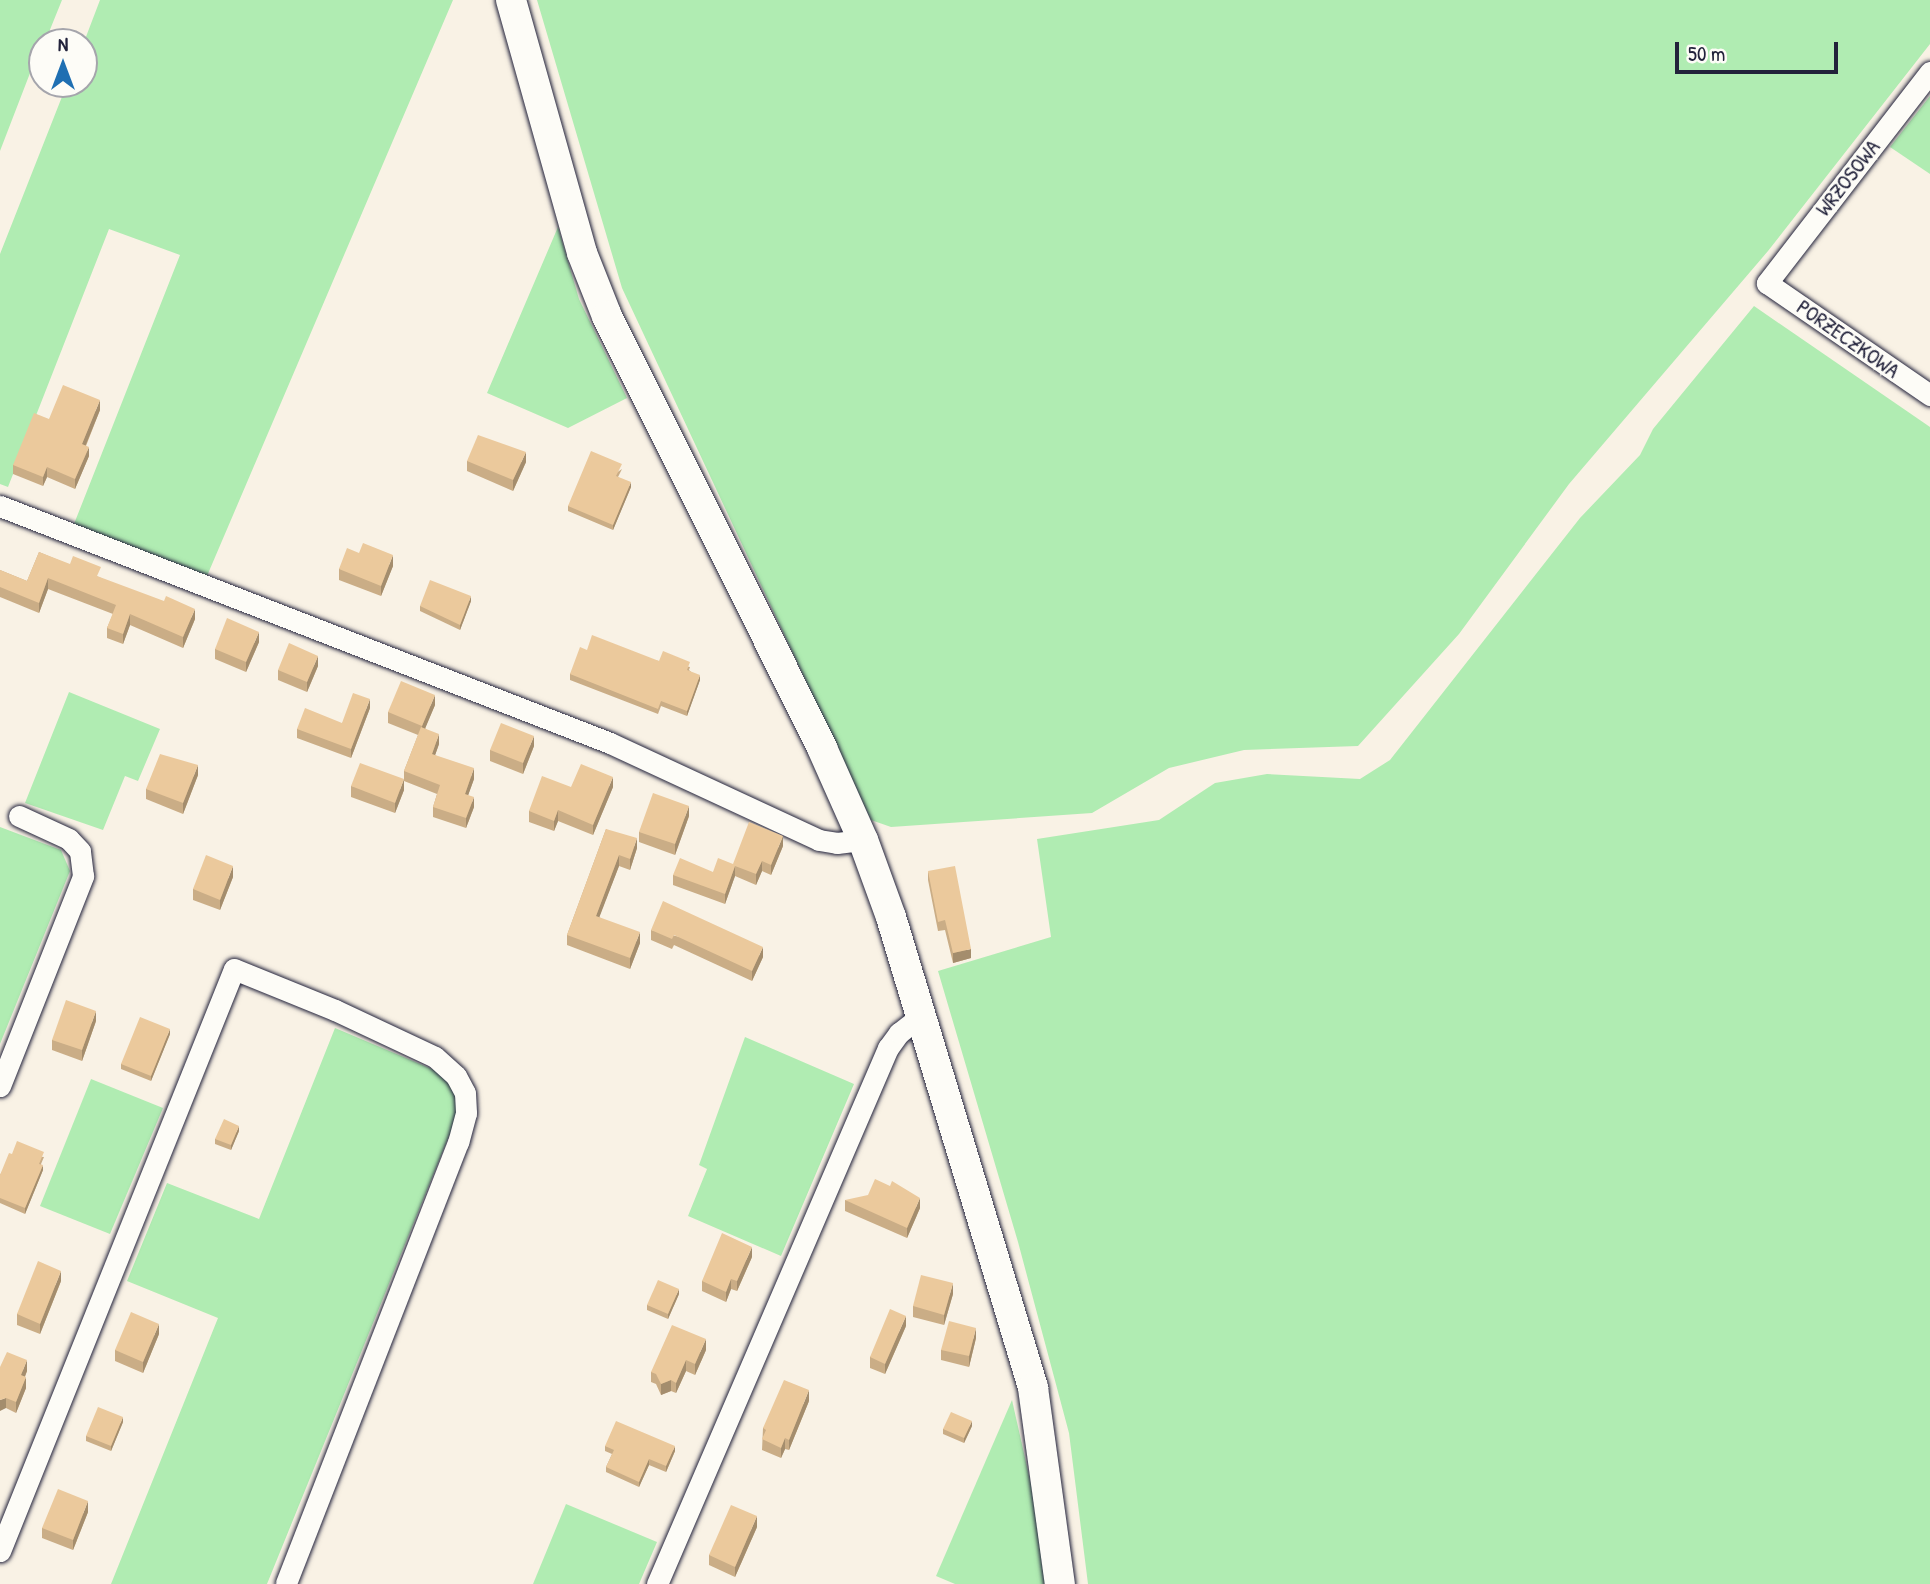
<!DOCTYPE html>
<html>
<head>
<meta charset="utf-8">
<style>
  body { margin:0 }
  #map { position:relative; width:1930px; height:1584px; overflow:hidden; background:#f9f2e5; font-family:"Patrick Hand",sans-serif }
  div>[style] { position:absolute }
  .green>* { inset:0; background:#b0ecb2 }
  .roads { filter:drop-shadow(0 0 2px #22223b) drop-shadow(0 0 2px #22223b) }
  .street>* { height:21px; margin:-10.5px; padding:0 10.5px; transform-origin:10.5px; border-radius:10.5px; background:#fdfcf7 }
  .secondary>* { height:30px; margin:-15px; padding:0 15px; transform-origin:15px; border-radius:15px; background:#fdfcf7 }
  .wall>* { inset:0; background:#caad86 }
  .shaded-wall>* { inset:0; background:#a48d6d }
  .building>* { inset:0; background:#ebc99c }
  span { translate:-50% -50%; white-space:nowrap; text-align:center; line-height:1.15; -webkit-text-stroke:5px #fdfcf7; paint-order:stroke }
  .street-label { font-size:21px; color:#22223b }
  .north { position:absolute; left:28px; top:28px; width:70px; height:70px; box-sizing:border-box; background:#fdfcf7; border:2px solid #a5a5ac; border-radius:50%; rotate:0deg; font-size:19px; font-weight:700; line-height:28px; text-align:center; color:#22223b }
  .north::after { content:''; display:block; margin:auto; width:24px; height:32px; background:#1f6fb2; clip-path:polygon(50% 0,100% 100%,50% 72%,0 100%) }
  .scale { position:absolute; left:1675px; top:42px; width:163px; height:32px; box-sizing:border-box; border:4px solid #22223b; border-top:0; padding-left:9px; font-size:21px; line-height:24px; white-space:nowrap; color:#22223b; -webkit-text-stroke:5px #fdfcf7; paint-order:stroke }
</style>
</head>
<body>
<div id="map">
  <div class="green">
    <i style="clip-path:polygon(0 0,62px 0,45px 42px,42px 42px,0 151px)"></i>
    <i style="clip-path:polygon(100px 0,453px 0,207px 576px,74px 524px,180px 255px,109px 229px,8px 487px,0 484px,0 254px,67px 84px,84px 84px,84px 42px)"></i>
    <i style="clip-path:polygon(537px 0,1930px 0,1930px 44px,1768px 251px,1569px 484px,1459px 634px,1358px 746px,1244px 750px,1169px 768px,1092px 813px,891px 827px,871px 820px,622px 288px)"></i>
    <i style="clip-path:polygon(1930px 96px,1930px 174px,1890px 147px)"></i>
    <i style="clip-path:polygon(558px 227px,579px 299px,627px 398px,568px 428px,487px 393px)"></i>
    <i style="clip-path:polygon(1754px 306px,1930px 427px,1930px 1584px,1088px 1584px,1069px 1433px,1018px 1242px,938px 971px,1051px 937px,1037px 839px,1159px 820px,1215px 783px,1267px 774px,1360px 779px,1390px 760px,1580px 518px,1640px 455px,1653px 429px)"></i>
    <i style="clip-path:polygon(69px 692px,160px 729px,138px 781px,125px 776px,103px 830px,25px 803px)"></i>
    <i style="clip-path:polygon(0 827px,61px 850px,70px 871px,0 1044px)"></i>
    <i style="clip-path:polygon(335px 1028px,451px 1077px,460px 1109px,267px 1584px,111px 1584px,218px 1318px,127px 1281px,167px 1183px,259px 1219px)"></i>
    <i style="clip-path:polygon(745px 1037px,854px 1084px,781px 1256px,688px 1216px,707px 1169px,699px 1165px)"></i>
    <i style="clip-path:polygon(91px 1079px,163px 1108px,110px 1234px,40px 1206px)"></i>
    <i style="clip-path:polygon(1012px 1400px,1043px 1538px,1046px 1584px,955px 1584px,936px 1576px)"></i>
    <i style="clip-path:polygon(566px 1504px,657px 1542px,639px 1584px,533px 1584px)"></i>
  </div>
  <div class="roads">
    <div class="street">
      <i style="left:1930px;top:72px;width:267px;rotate:127.7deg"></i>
      <i style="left:1767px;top:283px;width:198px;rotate:34.5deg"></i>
      <i style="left:0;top:506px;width:654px;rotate:21.23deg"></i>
      <i style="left:610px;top:743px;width:230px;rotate:24.9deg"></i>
      <i style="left:819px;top:840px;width:18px;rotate:9deg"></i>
      <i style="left:837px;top:843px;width:26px;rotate:-7deg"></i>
      <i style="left:0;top:1086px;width:226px;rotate:-68.4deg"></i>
      <i style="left:83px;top:876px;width:25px;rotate:-97deg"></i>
      <i style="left:80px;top:851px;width:16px;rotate:-133deg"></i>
      <i style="left:69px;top:839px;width:55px;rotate:-155.3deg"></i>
      <i style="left:0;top:1551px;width:627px;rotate:-68.1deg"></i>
      <i style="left:234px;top:969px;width:109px;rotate:22.1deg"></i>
      <i style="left:335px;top:1010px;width:110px;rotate:25.2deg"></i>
      <i style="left:435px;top:1057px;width:28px;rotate:42deg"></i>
      <i style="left:456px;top:1076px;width:19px;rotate:62deg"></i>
      <i style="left:465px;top:1093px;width:20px;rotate:87deg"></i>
      <i style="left:466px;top:1113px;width:30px;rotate:105deg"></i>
      <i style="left:458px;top:1142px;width:474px;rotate:111.3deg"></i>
      <i style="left:657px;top:1584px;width:584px;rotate:-66.69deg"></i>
      <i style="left:888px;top:1048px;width:19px;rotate:-54deg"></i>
      <i style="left:899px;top:1033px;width:29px;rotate:-38deg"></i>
    </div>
    <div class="secondary">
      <i style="left:511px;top:0;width:263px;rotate:74.3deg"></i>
      <i style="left:582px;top:253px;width:68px;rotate:68.4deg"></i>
      <i style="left:607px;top:316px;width:483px;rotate:63.5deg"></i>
      <i style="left:822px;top:748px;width:101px;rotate:66deg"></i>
      <i style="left:863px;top:840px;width:82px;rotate:70deg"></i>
      <i style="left:891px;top:917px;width:492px;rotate:73.2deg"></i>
      <i style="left:1033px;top:1388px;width:198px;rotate:82.2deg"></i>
    </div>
  </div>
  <div class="wall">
    <i style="clip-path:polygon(100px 410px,86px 446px,89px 456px,75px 489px,47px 477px,43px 486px,13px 474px,13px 465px,49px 419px)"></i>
    <i style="clip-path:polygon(467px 461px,526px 462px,513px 491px,467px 471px)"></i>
    <i style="clip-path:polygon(622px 469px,618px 477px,631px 487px,613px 530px,568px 511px,568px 506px)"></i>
    <i style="clip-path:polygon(39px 552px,101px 578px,195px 619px,183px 648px,130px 625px,123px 644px,107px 638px,107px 628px,113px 614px,48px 589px,39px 613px,0 597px,0 570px,27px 581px)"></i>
    <i style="clip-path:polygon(359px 553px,393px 566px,381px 596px,339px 580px,339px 569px)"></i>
    <i style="clip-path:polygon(471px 601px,460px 630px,420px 611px,420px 606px)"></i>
    <i style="clip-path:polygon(259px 642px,246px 672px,215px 659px,215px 649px)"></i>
    <i style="clip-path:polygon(587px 650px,659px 661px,690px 667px,689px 670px,700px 680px,687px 716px,661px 706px,658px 714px,570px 680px,570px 674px)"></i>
    <i style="clip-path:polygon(318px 666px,307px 692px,278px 680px,278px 670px)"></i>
    <i style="clip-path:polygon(435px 705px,425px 728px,439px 744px,435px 755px,474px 779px,468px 795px,474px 807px,466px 828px,433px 817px,433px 807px,437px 794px,404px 781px,404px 771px,418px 735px,388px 723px,388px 712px)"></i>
    <i style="clip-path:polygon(370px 708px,351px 758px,297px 738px,297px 729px,342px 723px)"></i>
    <i style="clip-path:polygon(534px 746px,523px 774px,490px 761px,490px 750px)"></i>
    <i style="clip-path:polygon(198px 775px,183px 814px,146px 799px,146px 789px)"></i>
    <i style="clip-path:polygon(351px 786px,404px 790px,395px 813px,351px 797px)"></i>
    <i style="clip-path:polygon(571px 787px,613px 787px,593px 835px,558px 821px,554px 831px,529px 822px,529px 811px)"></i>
    <i style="clip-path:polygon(689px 816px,675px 855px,639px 842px,639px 832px)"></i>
    <i style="clip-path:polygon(606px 829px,637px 848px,630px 870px,619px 866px,599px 917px,640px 943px,630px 969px,567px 945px,567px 935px)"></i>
    <i style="clip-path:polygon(783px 846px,771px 875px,762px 871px,756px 885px,735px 876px,725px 904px,673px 885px,673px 875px,713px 872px)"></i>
    <i style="clip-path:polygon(928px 871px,971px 958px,953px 963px,945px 930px,938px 931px,928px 880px)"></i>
    <i style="clip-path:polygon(233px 877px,220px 910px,193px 900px,193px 889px)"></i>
    <i style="clip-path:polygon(651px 930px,763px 957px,752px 981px,674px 945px,672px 949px,651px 940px)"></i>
    <i style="clip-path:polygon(96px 1021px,82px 1061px,52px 1050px,52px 1040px)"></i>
    <i style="clip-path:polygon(170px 1034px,151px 1081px,121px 1069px,121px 1064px)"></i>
    <i style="clip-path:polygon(239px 1131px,231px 1150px,215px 1144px,215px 1139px)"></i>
    <i style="clip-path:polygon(12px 1154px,44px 1157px,41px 1164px,43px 1170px,25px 1214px,0 1203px,0 1175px)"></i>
    <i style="clip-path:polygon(845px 1200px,920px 1208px,907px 1238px,845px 1211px)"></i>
    <i style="clip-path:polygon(752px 1257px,737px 1291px,731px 1289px,726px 1302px,702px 1291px,702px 1281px)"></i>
    <i style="clip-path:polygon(61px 1281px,40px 1334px,17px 1325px,17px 1314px)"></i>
    <i style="clip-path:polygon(679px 1294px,668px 1319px,647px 1310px,647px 1305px)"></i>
    <i style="clip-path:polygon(953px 1294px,944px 1325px,913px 1317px,913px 1306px)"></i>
    <i style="clip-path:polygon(906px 1326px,885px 1374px,870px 1368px,870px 1357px)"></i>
    <i style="clip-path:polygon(159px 1334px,143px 1373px,115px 1361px,115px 1350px)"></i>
    <i style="clip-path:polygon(976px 1338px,969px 1367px,941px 1360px,941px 1350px)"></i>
    <i style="clip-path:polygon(706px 1350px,695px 1375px,686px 1371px,676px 1393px,671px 1391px,661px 1395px,656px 1384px,651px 1382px,651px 1372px)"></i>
    <i style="clip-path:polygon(0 1367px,27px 1371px,25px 1377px,26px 1388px,16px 1413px,6px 1408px)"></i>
    <i style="clip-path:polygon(809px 1401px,789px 1450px,785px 1449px,781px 1458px,762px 1450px,763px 1428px)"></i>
    <i style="clip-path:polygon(123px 1422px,111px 1451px,86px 1441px,86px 1436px)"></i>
    <i style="clip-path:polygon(972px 1426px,964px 1443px,943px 1434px,943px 1429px)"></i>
    <i style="clip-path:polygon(605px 1446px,675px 1451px,666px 1472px,649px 1465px,639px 1487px,606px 1472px,606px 1467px,612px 1454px,605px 1451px)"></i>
    <i style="clip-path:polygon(88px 1512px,73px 1550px,42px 1538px,42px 1528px)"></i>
    <i style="clip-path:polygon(757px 1527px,735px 1577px,709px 1565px,709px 1555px)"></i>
  </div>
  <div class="shaded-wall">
    <i style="clip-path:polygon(100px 400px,100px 410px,82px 454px,82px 444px)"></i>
    <i style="clip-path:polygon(89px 447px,89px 456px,75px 489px,75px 479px)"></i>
    <i style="clip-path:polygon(526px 452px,526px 462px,513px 491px,513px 480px)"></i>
    <i style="clip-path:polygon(47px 467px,47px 477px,43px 486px,43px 477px)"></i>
    <i style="clip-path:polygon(631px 482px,631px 487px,613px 530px,613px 525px)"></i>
    <i style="clip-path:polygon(393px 555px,393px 566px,381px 596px,381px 586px)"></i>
    <i style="clip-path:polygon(48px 578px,48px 589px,39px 613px,39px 603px)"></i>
    <i style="clip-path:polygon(471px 596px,471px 601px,460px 630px,460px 625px)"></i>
    <i style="clip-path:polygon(195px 609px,195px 619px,183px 648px,183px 637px)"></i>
    <i style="clip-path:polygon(130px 614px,130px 625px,123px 644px,123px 634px)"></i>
    <i style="clip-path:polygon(259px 632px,259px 642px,246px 672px,246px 662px)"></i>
    <i style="clip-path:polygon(318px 656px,318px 666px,307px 692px,307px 682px)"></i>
    <i style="clip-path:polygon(700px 675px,700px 680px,687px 716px,687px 711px)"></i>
    <i style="clip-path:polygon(435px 695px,435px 705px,422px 736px,422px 726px)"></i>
    <i style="clip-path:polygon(370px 699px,370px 708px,351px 758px,351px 749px)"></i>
    <i style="clip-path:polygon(439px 734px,439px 744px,432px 764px,432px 754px)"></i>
    <i style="clip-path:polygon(534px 736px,534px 746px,523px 774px,523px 763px)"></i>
    <i style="clip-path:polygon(198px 765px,198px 775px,183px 814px,183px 803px)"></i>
    <i style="clip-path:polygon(474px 768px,474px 779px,465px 804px,465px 794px)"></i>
    <i style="clip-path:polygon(613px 777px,613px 787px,593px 835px,593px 825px)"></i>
    <i style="clip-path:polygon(404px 779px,404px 790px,395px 813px,395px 803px)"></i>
    <i style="clip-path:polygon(474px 797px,474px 807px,466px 828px,466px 818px)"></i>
    <i style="clip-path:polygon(689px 806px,689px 816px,675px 855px,675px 844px)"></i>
    <i style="clip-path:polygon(558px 810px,558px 821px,554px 831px,554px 821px)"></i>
    <i style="clip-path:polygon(783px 836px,783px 846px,771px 875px,771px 865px)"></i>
    <i style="clip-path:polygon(637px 838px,637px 848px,630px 870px,630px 859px)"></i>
    <i style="clip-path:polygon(619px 855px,619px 866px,596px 926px,596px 916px)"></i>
    <i style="clip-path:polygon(762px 861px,762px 871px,756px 885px,756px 874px)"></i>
    <i style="clip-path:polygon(233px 866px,233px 877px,220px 910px,220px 900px)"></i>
    <i style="clip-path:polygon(735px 866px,735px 876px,725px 904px,725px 894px)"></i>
    <i style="clip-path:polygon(640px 932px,640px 943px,630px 969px,630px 958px)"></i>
    <i style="clip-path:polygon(763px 947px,763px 957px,752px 981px,752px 971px)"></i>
    <i style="clip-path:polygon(971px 949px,971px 958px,953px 963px,953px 953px)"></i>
    <i style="clip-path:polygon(96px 1011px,96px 1021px,82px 1061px,82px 1050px)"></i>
    <i style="clip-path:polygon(170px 1029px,170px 1034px,151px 1081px,151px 1076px)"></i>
    <i style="clip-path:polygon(239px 1126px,239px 1131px,231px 1150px,231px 1145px)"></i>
    <i style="clip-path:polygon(43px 1165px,43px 1170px,25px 1214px,25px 1208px)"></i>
    <i style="clip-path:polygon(920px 1198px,920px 1208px,907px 1238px,907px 1228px)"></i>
    <i style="clip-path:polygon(752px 1247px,752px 1257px,737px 1291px,737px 1281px)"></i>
    <i style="clip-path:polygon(61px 1271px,61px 1281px,40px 1334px,40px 1324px)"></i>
    <i style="clip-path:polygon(731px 1279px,731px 1289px,726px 1302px,726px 1292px)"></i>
    <i style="clip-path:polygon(953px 1283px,953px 1294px,944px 1325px,944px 1315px)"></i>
    <i style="clip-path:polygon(679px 1289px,679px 1294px,668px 1319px,668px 1314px)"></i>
    <i style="clip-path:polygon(906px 1316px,906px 1326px,885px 1374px,885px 1364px)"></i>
    <i style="clip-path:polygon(159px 1324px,159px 1334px,143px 1373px,143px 1362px)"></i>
    <i style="clip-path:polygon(976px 1328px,976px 1338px,969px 1367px,969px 1356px)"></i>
    <i style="clip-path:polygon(706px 1339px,706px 1350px,695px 1375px,695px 1364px)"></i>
    <i style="clip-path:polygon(27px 1360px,27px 1371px,21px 1385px,21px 1375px)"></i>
    <i style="clip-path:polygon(686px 1360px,686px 1371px,676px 1393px,676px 1383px)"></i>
    <i style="clip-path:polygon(26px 1377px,26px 1388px,16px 1413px,16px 1402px)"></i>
    <i style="clip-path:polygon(671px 1380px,671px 1391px,661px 1395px,661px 1384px)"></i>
    <i style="clip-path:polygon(809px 1390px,809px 1401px,789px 1450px,789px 1440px)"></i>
    <i style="clip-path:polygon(6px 1398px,6px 1408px,0 1411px,0 1400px)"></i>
    <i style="clip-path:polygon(123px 1417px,123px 1422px,111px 1451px,111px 1446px)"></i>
    <i style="clip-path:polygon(972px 1421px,972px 1426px,964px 1443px,964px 1438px)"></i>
    <i style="clip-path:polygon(785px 1438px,785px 1449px,781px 1458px,781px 1448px)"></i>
    <i style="clip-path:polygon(675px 1446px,675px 1451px,666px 1472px,666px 1466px)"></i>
    <i style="clip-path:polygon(649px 1459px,649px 1465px,639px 1487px,639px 1482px)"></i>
    <i style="clip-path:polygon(88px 1501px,88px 1512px,73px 1550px,73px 1540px)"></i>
    <i style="clip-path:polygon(757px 1516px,757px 1527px,735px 1577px,735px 1567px)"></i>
  </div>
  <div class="building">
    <i style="clip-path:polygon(63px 385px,100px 400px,82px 444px,89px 447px,75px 479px,47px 467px,43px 477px,13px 465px,34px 413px,49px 419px)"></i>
    <i style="clip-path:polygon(478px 435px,526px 452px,513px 480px,467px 461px)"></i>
    <i style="clip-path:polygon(591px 451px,622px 464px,616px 476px,631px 482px,613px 525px,568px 506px)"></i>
    <i style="clip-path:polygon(363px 543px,393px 555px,381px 586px,339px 569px,347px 548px,359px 553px)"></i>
    <i style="clip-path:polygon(39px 552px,70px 564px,73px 556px,101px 567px,97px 576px,164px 601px,166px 596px,195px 609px,183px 637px,130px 614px,123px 634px,107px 628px,116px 605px,48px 578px,39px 603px,0 587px,0 570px,27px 581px)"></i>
    <i style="clip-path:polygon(430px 580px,471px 596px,460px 625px,420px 606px)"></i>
    <i style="clip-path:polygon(227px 618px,259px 632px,246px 662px,215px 649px)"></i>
    <i style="clip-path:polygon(592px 635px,659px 661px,663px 651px,690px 662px,687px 670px,700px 675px,687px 711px,661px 701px,658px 709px,570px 674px,580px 647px,587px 650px)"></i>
    <i style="clip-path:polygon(289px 643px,318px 656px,307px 682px,278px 670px)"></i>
    <i style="clip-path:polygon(401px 681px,435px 695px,422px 726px,388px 712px)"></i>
    <i style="clip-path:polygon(353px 693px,370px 699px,351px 749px,297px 729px,305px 708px,342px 723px)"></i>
    <i style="clip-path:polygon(501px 723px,534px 736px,523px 763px,490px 750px)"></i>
    <i style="clip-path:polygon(421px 727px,439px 734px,432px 754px,474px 768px,465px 794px,474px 797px,466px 818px,433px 807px,440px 785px,404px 771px)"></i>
    <i style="clip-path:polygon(160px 754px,198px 765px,183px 803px,146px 789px)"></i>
    <i style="clip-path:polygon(360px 763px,404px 779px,395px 803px,351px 786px)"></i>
    <i style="clip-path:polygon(581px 764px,613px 777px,593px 825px,558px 810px,554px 821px,529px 811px,542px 776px,571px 787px)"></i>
    <i style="clip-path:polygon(653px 793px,689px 806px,675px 844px,639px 832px)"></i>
    <i style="clip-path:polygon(749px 822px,783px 836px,771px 865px,762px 861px,756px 874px,735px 866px,725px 894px,673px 875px,680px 858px,713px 872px,718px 858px,733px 864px)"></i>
    <i style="clip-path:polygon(606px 829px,637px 838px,630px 859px,619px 855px,596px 916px,640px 932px,630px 958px,567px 935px)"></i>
    <i style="clip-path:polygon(206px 855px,233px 866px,220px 900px,193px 889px)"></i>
    <i style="clip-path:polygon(955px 866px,971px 949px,953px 953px,945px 920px,938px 922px,928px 871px)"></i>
    <i style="clip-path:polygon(663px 901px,763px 947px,752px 971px,674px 935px,672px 939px,651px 930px)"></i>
    <i style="clip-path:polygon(66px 1000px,96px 1011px,82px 1050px,52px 1040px)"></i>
    <i style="clip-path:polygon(140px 1017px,170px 1029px,151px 1076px,121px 1064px)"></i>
    <i style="clip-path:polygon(224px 1119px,239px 1126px,231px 1145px,215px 1139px)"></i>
    <i style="clip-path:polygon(17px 1141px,44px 1152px,39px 1164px,43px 1165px,25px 1208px,0 1198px,0 1175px,9px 1153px,12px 1154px)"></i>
    <i style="clip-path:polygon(875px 1179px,890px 1186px,892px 1181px,920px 1198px,907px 1228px,845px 1200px,868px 1195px)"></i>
    <i style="clip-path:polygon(722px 1233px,752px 1247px,737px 1281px,731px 1279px,726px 1292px,702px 1281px)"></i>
    <i style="clip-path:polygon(38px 1261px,61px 1271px,40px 1324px,17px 1314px)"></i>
    <i style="clip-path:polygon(921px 1275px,953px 1283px,944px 1315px,913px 1306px)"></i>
    <i style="clip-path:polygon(658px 1280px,679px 1289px,668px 1314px,647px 1305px)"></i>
    <i style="clip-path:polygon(890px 1309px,906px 1316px,885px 1364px,870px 1357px)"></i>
    <i style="clip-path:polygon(131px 1312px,159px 1324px,143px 1362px,115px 1350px)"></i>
    <i style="clip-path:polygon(949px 1321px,976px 1328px,969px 1356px,941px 1350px)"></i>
    <i style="clip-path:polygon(672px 1325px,706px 1339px,695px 1364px,686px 1360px,676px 1383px,671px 1380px,661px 1384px,656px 1374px,651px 1372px)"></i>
    <i style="clip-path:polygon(7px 1352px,27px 1360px,21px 1375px,26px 1377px,16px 1402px,6px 1398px,0 1400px,0 1367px)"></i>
    <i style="clip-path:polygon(784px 1380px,809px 1390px,789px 1440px,785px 1438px,781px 1448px,762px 1439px,766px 1430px,763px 1428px)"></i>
    <i style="clip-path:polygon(98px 1407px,123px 1417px,111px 1446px,86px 1436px)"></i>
    <i style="clip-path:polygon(951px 1412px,972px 1421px,964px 1438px,943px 1429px)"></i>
    <i style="clip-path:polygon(616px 1421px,675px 1446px,666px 1466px,649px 1459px,639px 1482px,606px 1467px,614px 1450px,605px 1446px)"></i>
    <i style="clip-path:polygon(58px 1489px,88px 1501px,73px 1540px,42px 1528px)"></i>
    <i style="clip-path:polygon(731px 1505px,757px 1516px,735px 1567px,709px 1555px)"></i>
  </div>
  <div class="street-label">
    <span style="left:1848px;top:178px;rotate:-52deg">WRZOSOWA</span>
    <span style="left:1848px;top:339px;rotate:35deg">PORZECZKOWA</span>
  </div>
  <div class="north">N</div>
  <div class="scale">50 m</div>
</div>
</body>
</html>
